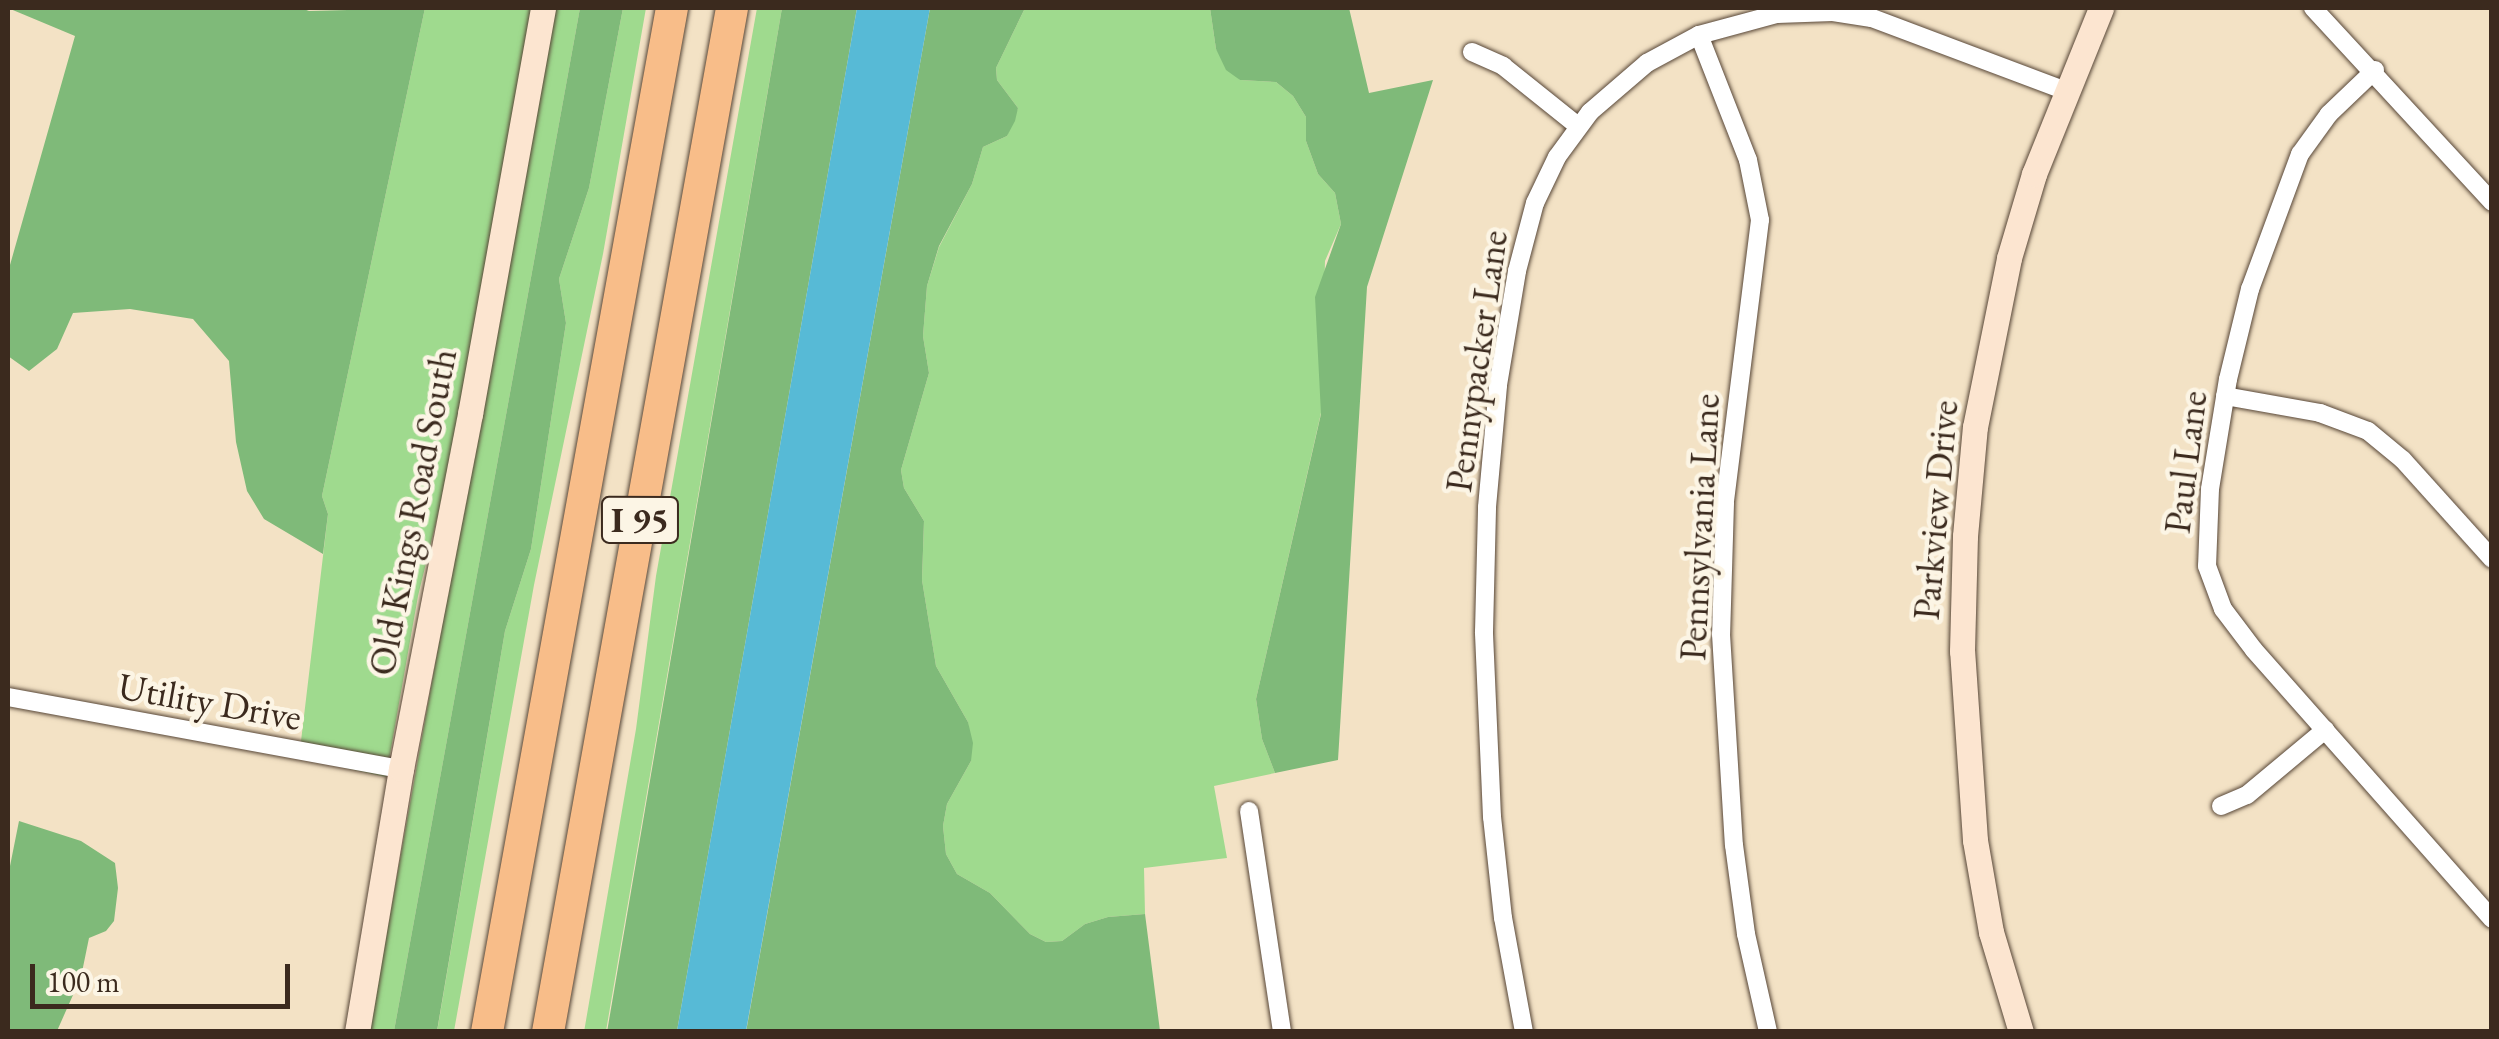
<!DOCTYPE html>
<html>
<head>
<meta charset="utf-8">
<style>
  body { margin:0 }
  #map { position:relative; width:2499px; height:1039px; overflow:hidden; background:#f3e2c5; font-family:"EB Garamond",serif }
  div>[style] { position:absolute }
  .green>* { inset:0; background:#9fda8e }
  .forest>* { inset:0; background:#7fba79 }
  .water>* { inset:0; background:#57bad6 }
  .roads { filter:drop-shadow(0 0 2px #574637) drop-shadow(0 0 2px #574637) }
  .street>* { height:18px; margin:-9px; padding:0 9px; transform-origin:9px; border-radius:9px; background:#fff }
  .secondary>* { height:25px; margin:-12.5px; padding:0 12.5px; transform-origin:12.5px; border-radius:12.5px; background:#fce5d0 }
  .highway>* { height:32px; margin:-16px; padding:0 16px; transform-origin:16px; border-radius:16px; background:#f8bd89 }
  span { translate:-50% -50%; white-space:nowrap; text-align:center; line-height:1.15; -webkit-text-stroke:9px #fcf5e5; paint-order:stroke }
  .shield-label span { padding:2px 8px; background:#fcf5e5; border:2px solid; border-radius:8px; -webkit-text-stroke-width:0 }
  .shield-label { font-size:35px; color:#3b2a1e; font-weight:700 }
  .street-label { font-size:38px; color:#3b2a1e }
  .frame { position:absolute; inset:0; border:10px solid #3b2a1e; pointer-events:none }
  .scale { position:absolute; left:30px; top:964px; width:260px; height:45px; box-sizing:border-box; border:5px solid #3b2a1e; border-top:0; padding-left:12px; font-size:30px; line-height:35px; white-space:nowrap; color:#3b2a1e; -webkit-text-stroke:8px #fcf5e5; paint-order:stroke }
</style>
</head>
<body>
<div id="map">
  <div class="green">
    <i style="clip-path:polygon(425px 8px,534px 8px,457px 437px,418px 596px,386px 777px,299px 758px,328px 514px,322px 496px)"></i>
    <i style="clip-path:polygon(553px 8px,580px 8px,394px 1031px,369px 1032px)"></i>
    <i style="clip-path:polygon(623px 8px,646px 8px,603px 254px,534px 585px,454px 1031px,437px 1032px,505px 631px,531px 549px,566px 323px,559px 279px,589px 188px)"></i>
    <i style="clip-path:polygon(757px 8px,782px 8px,606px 1031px,584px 1032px,636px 729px,656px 576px)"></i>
    <i style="clip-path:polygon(1025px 8px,1210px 8px,1216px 49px,1240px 80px,1276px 82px,1293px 96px,1306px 117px,1306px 141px,1318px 174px,1335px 193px,1341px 224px,1325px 261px,1321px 413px,1256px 699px,1262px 739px,1275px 773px,1214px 786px,1227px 858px,1144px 868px,1145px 914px,1108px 917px,1085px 924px,1062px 941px,1046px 942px,1030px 934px,990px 893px,957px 874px,946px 854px,943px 826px,947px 804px,971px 761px,968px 722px,936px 666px,922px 580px,924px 521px,904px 488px,901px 470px,929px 373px,923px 336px,927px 286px,939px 247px,972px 184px,983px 147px,1007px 136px,1018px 108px,997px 80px,996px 68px)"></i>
  </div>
  <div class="forest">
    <i style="clip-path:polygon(8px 8px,301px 8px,309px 11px,425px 8px,322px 496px,328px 514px,323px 554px,264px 519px,247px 491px,236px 442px,229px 361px,193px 319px,130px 309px,73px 313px,57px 349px,29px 371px,8px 356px,8px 272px,75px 36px)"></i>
    <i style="clip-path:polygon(580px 8px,623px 8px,589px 188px,559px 279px,566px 323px,531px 549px,505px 631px,437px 1031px,394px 1031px)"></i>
    <i style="clip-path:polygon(782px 8px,857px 8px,677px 1031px,607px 1032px)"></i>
    <i style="clip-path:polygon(930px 8px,1025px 8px,996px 68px,997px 80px,1018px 108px,1015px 121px,1007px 136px,983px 147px,972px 184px,939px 246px,927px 286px,923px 336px,929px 373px,901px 470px,904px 488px,924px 521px,922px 580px,936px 666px,968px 722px,973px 743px,971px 761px,947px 804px,943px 826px,946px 854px,957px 874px,990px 893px,1030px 934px,1046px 942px,1062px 941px,1085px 924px,1108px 917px,1145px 914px,1160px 1031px,746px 1032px)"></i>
    <i style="clip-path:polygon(1210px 8px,1349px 8px,1369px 93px,1433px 80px,1367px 287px,1338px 760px,1275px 773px,1262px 739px,1256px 699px,1321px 414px,1315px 297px,1341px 224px,1335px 193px,1318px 174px,1306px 141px,1306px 117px,1293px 96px,1276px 82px,1240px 80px,1226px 70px,1216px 49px)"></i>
    <i style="clip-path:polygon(19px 821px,81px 841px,115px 863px,118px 888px,114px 921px,106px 931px,89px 938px,81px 977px,57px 1031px,8px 1031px,8px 876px)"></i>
  </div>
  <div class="water">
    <i style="clip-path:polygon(857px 8px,930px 8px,746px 1031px,677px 1031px)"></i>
  </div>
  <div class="roads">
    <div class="street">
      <i style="left:2313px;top:8px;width:264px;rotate:47.3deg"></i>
      <i style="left:1699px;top:35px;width:134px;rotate:68.6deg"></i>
      <i style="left:1748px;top:160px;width:61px;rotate:78.7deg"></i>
      <i style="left:1760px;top:220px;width:285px;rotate:97.1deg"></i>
      <i style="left:1725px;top:503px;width:131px;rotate:91.7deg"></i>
      <i style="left:1721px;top:634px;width:211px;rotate:86.5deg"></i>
      <i style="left:1734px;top:845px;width:90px;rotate:82.3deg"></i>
      <i style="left:1746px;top:934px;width:100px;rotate:77.3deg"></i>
      <i style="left:1472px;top:52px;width:34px;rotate:24deg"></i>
      <i style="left:1503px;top:66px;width:96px;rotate:38.7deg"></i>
      <i style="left:2375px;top:70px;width:64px;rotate:136.3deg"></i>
      <i style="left:2329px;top:114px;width:49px;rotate:125.9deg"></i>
      <i style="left:2300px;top:154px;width:144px;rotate:110.3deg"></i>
      <i style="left:2250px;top:289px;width:93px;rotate:103.7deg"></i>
      <i style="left:2228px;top:379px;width:111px;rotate:99.3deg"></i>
      <i style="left:2210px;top:489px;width:77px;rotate:92.2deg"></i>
      <i style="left:2207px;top:566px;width:46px;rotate:69.6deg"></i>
      <i style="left:2223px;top:609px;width:51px;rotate:52.9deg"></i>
      <i style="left:2254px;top:650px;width:359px;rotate:48.5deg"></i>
      <i style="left:2225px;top:396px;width:97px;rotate:10.1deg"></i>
      <i style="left:2320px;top:413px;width:51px;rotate:20.6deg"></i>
      <i style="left:2368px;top:431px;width:45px;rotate:39.6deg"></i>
      <i style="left:2403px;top:460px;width:133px;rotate:48deg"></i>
      <i style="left:8px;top:697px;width:400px;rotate:10.4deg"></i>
      <i style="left:2221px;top:806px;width:28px;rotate:-23deg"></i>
      <i style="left:2247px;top:795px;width:102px;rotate:-39.8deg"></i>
      <i style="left:1249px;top:811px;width:223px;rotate:81.5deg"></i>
      <i style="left:1524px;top:1032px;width:116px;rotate:-100.4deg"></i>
      <i style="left:1503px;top:918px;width:102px;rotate:-96.2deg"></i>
      <i style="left:1492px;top:817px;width:185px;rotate:-92.5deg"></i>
      <i style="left:1484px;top:632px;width:125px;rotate:-88.6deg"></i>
      <i style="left:1487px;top:507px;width:122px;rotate:-84.8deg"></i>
      <i style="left:1498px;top:385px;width:116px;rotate:-80.5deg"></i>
      <i style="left:1517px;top:271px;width:70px;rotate:-75.2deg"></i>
      <i style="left:1535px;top:203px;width:51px;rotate:-64.4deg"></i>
      <i style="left:1557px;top:157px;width:56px;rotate:-53.7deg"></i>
      <i style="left:1590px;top:112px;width:75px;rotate:-40.7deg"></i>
      <i style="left:1647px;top:63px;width:59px;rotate:-28.3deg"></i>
      <i style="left:1699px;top:35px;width:81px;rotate:-15.1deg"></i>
      <i style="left:1777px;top:14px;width:56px;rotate:-2deg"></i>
      <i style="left:1833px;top:12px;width:39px;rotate:9deg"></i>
      <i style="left:1872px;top:18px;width:207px;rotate:20.6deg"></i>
    </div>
    <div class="secondary">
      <i style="left:357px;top:1032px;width:267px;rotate:-80.5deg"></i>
      <i style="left:401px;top:769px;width:362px;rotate:-79deg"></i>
      <i style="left:470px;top:414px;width:413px;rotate:-79.8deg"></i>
      <i style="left:2021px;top:1032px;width:104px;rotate:-106.7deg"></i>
      <i style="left:1991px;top:932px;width:93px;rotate:-99.9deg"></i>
      <i style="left:1975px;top:840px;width:189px;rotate:-93.9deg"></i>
      <i style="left:1962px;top:651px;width:115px;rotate:-88.5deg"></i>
      <i style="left:1965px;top:536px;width:109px;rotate:-84.8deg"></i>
      <i style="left:1975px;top:427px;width:172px;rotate:-78.6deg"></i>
      <i style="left:2009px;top:258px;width:88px;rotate:-73.4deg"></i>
      <i style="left:2034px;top:174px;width:179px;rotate:-68deg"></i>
    </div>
    <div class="highway">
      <i style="left:487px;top:1032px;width:1041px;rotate:-79.76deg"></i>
      <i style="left:548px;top:1032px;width:1040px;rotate:-79.81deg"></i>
    </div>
  </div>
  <div class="shield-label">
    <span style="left:640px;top:520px">I 95</span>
  </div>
  <div class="street-label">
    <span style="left:1476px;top:361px;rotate:-82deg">Pennypacker Lane</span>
    <span style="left:2185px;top:462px;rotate:-83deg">Paul Lane</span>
    <span style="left:1935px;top:510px;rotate:-85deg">Parkview Drive</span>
    <span style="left:412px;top:512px;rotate:-79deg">Old Kings Road South</span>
    <span style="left:1699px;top:527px;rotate:-87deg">Pennsylvania Lane</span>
    <span style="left:210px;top:701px;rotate:10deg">Utility Drive</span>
  </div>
  <div class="frame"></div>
  <div class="scale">100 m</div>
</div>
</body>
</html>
